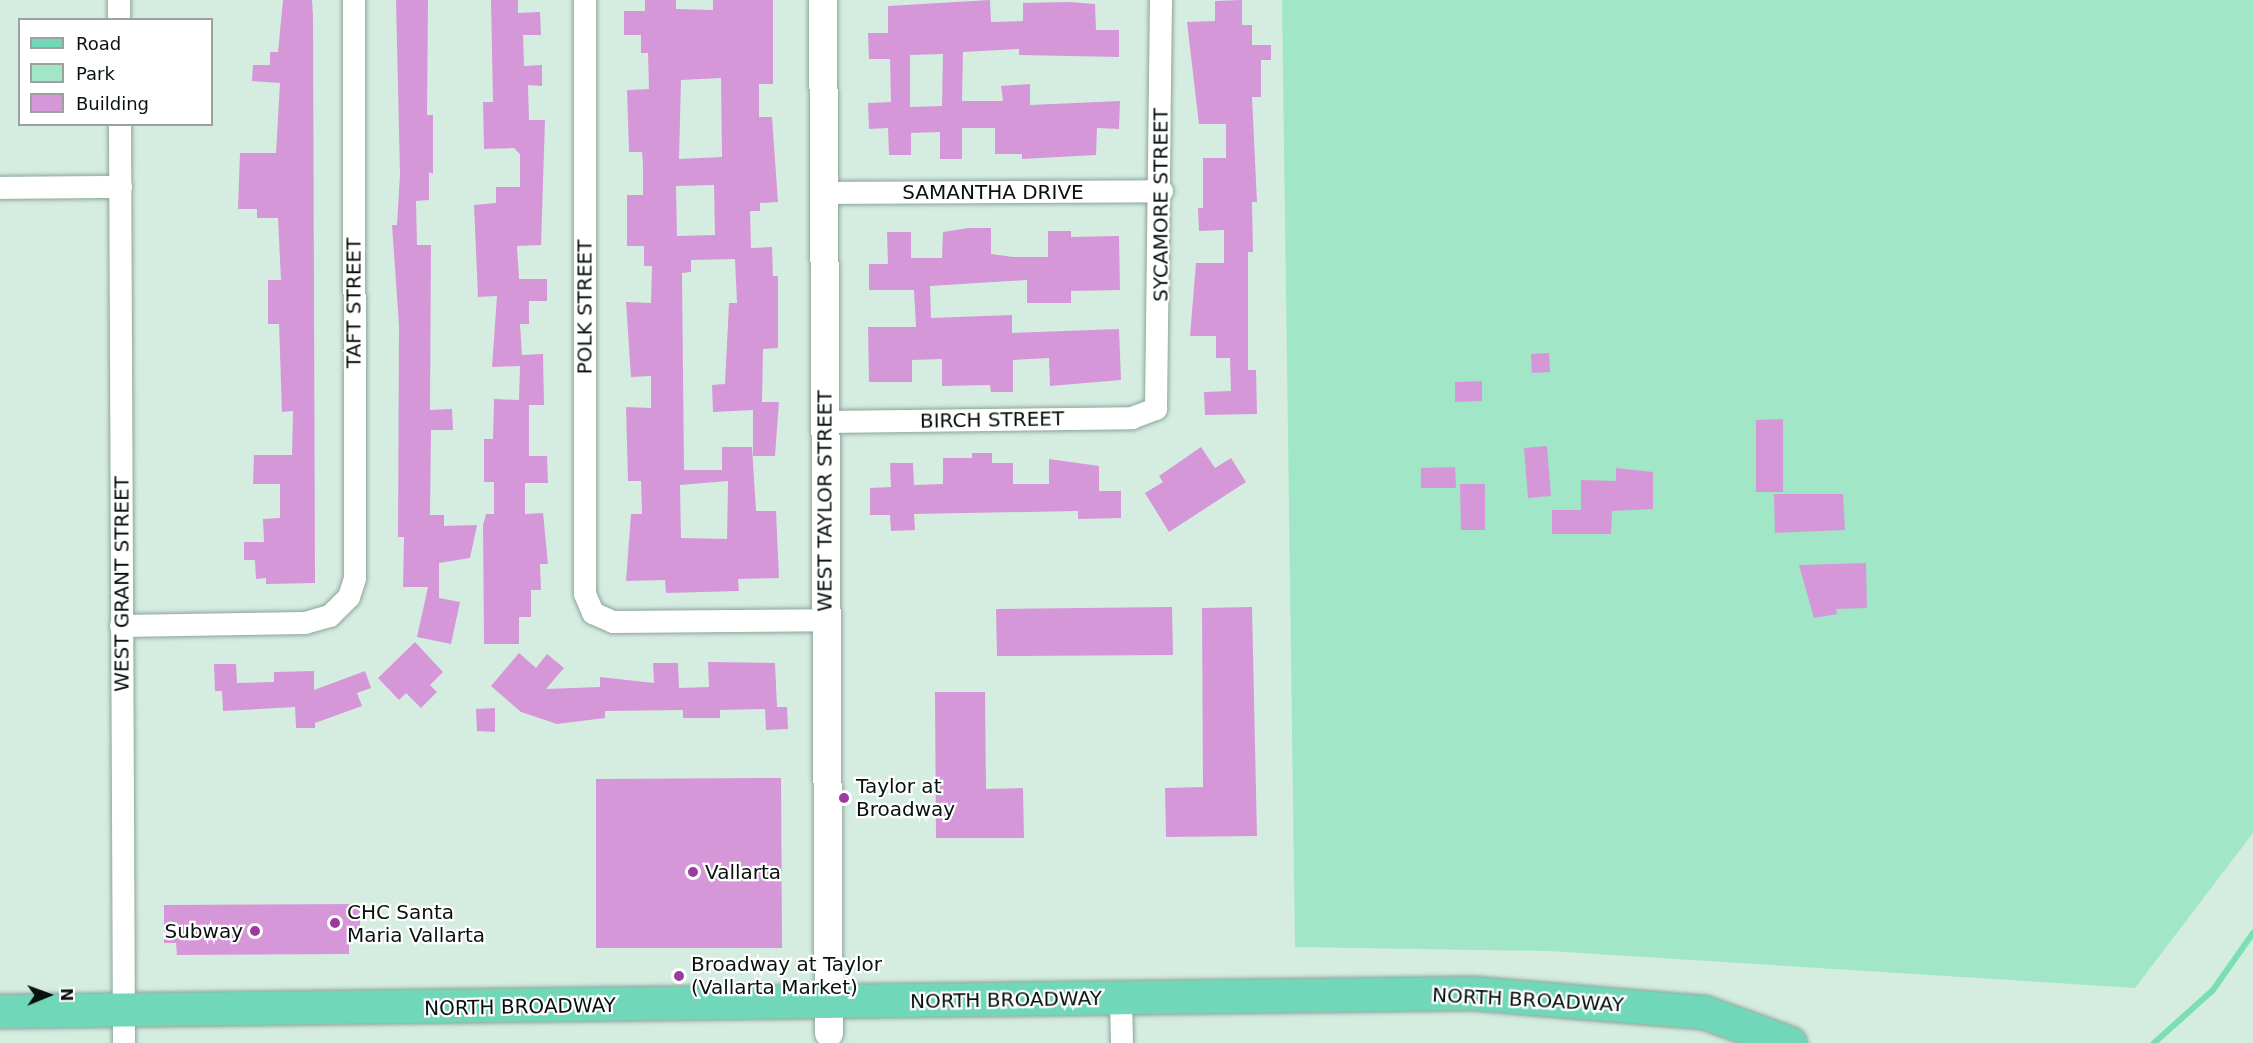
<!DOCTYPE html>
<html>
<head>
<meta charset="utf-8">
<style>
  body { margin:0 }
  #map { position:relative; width:2253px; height:1043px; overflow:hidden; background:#d5ede1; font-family:"DejaVu Sans",sans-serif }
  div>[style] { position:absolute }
  .green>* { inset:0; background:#a1e6c6 }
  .stream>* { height:6px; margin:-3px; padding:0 3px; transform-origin:3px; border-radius:3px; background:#7adfb4 }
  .building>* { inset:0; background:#d697d8 }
  .roads { filter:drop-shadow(0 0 2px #8da499) drop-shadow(0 0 2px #8da499) }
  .minor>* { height:22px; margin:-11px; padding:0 11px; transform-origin:11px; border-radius:11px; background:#fff }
  .tertiary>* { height:28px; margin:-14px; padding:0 14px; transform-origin:14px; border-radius:14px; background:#fff }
  .primary>* { height:33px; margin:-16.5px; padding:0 16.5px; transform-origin:16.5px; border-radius:16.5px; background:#70d7b8 }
  .dots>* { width:16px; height:16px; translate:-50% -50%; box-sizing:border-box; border:3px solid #fff; border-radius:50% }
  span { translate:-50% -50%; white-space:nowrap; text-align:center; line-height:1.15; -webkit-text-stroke:4.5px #fff; paint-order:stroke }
  .street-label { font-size:20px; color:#08110d }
  .poi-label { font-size:20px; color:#08110d }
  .left { translate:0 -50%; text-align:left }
  .right { translate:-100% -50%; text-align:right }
  .legend { position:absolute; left:18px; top:18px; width:195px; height:108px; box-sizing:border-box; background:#fff; border:2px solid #9ca09e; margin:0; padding:8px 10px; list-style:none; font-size:18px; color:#08110d }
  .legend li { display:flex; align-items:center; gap:12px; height:30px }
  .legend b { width:30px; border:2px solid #9ca09e }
  .north { position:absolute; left:18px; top:965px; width:60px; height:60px; -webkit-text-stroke:4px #fff; paint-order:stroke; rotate:89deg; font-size:16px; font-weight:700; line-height:24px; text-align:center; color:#08110d }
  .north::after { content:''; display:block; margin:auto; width:21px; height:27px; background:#08110d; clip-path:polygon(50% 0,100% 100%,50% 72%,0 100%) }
</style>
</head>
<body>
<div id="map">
  <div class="green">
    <i style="clip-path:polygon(1282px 0,2253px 0,2253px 833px,2135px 988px,1549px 951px,1295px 947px)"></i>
  </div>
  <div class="stream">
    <i style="left:2154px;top:1043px;width:79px;rotate:-41.9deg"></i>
    <i style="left:2213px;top:990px;width:70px;rotate:-54.9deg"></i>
  </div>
  <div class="building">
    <i style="clip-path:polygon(283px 0,312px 0,313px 16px,315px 583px,266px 584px,266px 578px,256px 579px,255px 560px,244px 560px,244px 542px,264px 542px,263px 519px,280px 518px,280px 484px,253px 484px,254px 455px,292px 455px,293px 411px,282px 412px,279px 324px,268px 324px,268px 280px,281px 280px,278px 218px,257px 218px,257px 209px,238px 209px,240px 153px,276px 153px,280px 83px,252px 81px,253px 65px,270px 65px,270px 52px,278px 52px)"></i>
    <i style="clip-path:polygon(396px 0,428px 0,427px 115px,433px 115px,433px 174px,429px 172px,429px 200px,416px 201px,417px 245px,431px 245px,430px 410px,452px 409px,453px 430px,431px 430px,430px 515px,444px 515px,444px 526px,477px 525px,470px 558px,439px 563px,439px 598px,460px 602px,451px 644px,417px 637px,428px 587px,403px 587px,404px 537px,398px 537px,399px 325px,392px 225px,397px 225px,400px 174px)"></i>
    <i style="clip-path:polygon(491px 0,518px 0,518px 13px,540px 12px,541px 35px,523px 35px,524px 66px,542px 65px,542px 86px,528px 85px,529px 120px,545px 120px,541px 245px,517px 246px,519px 279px,547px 279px,547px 301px,529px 301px,529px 324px,520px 324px,522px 355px,543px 354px,544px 405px,529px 405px,529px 456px,547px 456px,548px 483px,525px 483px,525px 514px,543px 513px,548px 564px,540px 564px,541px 590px,531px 590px,531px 617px,519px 617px,519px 644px,484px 644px,483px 525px,486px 514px,494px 514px,494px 482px,484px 482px,484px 439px,493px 439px,494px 399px,519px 400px,520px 366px,492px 367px,497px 296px,478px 297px,474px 205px,496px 203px,496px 187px,520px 187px,520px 154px,514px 148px,484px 149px,483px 102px,493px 102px)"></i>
    <i style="clip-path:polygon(evenodd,645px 0,676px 0,676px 9px,713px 10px,713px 0,773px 0,773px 84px,759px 84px,759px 117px,772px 117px,778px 202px,760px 203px,760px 211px,750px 211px,751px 248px,772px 247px,773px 276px,778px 276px,778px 348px,763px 349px,762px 402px,779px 402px,775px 456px,753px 456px,753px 410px,713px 412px,712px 385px,725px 384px,729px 303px,737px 303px,735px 259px,691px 260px,691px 272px,682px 273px,684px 470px,722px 470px,722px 447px,752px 447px,756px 511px,776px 511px,779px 578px,738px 579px,739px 591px,666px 593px,665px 580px,626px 581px,631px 514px,642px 514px,641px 481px,628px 481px,626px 407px,651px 408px,651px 376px,631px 377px,626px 302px,651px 303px,652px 266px,644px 266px,644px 246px,627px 246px,627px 195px,643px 195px,643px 164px,642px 152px,629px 152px,627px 90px,649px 89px,648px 53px,641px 53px,641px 35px,624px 35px,624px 11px,645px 11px,645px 0,721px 78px,722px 157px,679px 159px,681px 80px,721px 78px,645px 0,714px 185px,715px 235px,677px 236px,676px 186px,714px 185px,645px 0,728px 481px,727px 539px,681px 538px,680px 485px,728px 481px)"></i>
    <i style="clip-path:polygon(evenodd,990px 0,991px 22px,1023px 21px,1023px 3px,1069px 2px,1095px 4px,1096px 30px,1119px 30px,1119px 57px,1019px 55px,1019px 49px,963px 52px,962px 101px,1003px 101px,1001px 86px,1030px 84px,1030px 105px,1120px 101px,1119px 129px,1097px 128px,1096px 155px,1022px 159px,1022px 154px,995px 154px,995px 128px,962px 128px,962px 159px,940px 159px,940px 132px,911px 133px,911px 155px,889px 155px,888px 128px,869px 129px,868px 103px,891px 102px,890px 59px,869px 59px,868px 33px,888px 33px,888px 6px,990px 0,943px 54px,942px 106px,910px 107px,910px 55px,943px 54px)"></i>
    <i style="clip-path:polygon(1242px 0,1242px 25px,1252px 25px,1252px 45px,1271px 45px,1271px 60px,1261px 60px,1261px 97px,1252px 97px,1257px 202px,1252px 202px,1253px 252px,1248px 252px,1248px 370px,1256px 370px,1257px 414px,1205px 415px,1204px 392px,1231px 391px,1230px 358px,1216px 358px,1216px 336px,1190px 336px,1196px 263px,1224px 263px,1224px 230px,1199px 231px,1198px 208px,1203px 208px,1203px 158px,1226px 158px,1226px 124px,1199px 124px,1187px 22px,1215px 21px,1215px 1px)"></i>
    <i style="clip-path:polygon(969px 228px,991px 228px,991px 254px,1013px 257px,1048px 257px,1048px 231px,1071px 231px,1071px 237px,1119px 236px,1120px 290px,1071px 291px,1071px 303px,1027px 303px,1027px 280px,930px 286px,931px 318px,1012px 315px,1012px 333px,1119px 329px,1121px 380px,1050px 386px,1049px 358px,1013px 360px,1013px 392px,991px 392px,990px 385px,942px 386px,942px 359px,912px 360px,912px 382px,869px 382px,868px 327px,916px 327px,914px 290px,869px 290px,869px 264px,888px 264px,887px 232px,911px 232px,911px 258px,942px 258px,943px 232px)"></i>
    <i style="clip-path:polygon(1549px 353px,1550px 372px,1532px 373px,1531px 354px)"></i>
    <i style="clip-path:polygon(1482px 381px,1482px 401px,1455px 402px,1455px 382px)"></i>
    <i style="clip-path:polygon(1783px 419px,1783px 492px,1756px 492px,1756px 420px)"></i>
    <i style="clip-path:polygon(1547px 446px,1551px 496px,1528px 498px,1524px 448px)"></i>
    <i style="clip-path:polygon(1201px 447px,1215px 468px,1231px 458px,1246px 482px,1169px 532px,1145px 493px,1163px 482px,1159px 476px)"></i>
    <i style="clip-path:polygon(972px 453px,992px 453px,992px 463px,1013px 463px,1013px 484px,1049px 484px,1049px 459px,1099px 466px,1099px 491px,1121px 491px,1121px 518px,1078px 519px,1078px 511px,914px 514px,915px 530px,891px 531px,890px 515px,870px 515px,870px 488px,891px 487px,890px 463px,913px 463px,914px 485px,943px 484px,943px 458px,972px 458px)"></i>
    <i style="clip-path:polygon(1455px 467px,1456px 488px,1421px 488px,1421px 468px)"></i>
    <i style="clip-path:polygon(1616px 468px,1653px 472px,1653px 509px,1612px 511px,1611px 534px,1552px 534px,1552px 510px,1581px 510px,1581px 480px,1616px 481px)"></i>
    <i style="clip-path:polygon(1460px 484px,1485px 484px,1485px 530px,1461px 530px)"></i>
    <i style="clip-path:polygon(1774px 494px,1843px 494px,1845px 530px,1775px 533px)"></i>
    <i style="clip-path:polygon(1866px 563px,1867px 608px,1836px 609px,1837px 614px,1814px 618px,1799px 565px)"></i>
    <i style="clip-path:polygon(1172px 607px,1173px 655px,997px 656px,996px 609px)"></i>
    <i style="clip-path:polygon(1252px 607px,1257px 836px,1166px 837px,1165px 788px,1203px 787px,1202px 608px)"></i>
    <i style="clip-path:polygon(415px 642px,443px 672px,430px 685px,437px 692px,421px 708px,406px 693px,399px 700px,378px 678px)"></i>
    <i style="clip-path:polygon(519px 653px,536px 668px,547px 654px,564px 668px,546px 689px,600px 687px,600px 677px,654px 683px,653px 663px,678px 663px,679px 688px,709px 687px,708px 662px,775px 663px,777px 707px,787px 707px,788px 729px,766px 730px,765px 709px,720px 710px,720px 718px,683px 718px,683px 710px,605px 711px,605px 718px,557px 724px,521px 712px,491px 686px)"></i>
    <i style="clip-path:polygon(214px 664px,236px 664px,237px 683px,274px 682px,274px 672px,314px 671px,314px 690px,365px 671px,371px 688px,357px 693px,362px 706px,315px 723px,315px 728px,296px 728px,295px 707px,223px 711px,222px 691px,215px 691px)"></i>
    <i style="clip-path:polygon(935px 692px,985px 692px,986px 789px,1023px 788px,1024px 838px,936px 838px)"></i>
    <i style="clip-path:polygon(495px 708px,495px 732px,477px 731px,476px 709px)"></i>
    <i style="clip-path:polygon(781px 778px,782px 948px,596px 948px,596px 779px)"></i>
    <i style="clip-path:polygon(360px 904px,360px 941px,349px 941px,349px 954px,177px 955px,176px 943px,164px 943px,164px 905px)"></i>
  </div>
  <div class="roads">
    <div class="minor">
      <i style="left:119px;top:0;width:20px;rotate:90deg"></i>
      <i style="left:585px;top:0;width:594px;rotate:90deg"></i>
      <i style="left:585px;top:594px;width:21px;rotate:67deg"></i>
      <i style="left:593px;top:613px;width:22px;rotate:24deg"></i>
      <i style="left:613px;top:622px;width:213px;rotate:-0.5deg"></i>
      <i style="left:120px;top:124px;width:919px;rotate:89.75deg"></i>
      <i style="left:0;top:188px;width:121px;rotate:-0.5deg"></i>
      <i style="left:824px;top:193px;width:338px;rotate:-0.3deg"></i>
      <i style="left:825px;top:422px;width:307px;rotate:-0.7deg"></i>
      <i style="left:1132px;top:418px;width:26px;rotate:-21deg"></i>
      <i style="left:1156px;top:409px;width:409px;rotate:-89.3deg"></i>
      <i style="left:121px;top:626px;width:184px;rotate:-0.9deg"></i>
      <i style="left:305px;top:623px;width:26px;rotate:-16deg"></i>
      <i style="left:330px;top:616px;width:27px;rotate:-45deg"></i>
      <i style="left:349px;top:597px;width:20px;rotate:-72deg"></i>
      <i style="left:355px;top:578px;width:578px;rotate:-90.1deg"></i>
      <i style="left:1121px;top:999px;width:44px;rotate:88.7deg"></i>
    </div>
    <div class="tertiary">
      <i style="left:823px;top:0;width:1033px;rotate:89.67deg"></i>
    </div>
    <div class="primary">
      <i style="left:0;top:1011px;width:1472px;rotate:-0.7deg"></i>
      <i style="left:1472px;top:993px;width:233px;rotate:4.7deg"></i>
      <i style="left:1704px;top:1012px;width:91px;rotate:19.8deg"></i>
    </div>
  </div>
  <div class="dots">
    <i style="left:844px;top:798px;background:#9c3aa1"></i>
    <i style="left:693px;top:872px;background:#9c3aa1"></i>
    <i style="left:335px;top:923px;background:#9c3aa1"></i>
    <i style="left:255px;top:931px;background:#9c3aa1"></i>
    <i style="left:679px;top:976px;background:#9c3aa1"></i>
  </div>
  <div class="street-label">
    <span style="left:993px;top:192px">SAMANTHA DRIVE</span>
    <span style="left:1161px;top:205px;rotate:-90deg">SYCAMORE STREET</span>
    <span style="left:354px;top:303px;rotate:-90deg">TAFT STREET</span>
    <span style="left:585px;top:307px;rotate:-90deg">POLK STREET</span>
    <span style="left:992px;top:420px;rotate:-1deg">BIRCH STREET</span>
    <span style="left:825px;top:501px;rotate:-90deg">WEST TAYLOR STREET</span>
    <span style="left:122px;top:584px;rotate:-90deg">WEST GRANT STREET</span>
    <span style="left:1006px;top:1000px;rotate:-1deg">NORTH BROADWAY</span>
    <span style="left:1528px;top:1000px;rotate:3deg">NORTH BROADWAY</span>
    <span style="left:520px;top:1007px;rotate:-1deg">NORTH BROADWAY</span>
  </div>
  <div class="poi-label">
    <span class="left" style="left:856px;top:798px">Taylor at<br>Broadway</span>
    <span class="left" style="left:705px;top:872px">Vallarta</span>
    <span class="left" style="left:347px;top:924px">CHC Santa<br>Maria Vallarta</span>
    <span class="right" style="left:243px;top:931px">Subway</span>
    <span class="left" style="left:691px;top:976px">Broadway at Taylor<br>(Vallarta Market)</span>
  </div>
  <ul class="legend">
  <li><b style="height:8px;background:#70d7b8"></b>Road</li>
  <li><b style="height:16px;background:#a1e6c6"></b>Park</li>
  <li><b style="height:16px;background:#d697d8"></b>Building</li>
  </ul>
  <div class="north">N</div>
</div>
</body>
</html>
